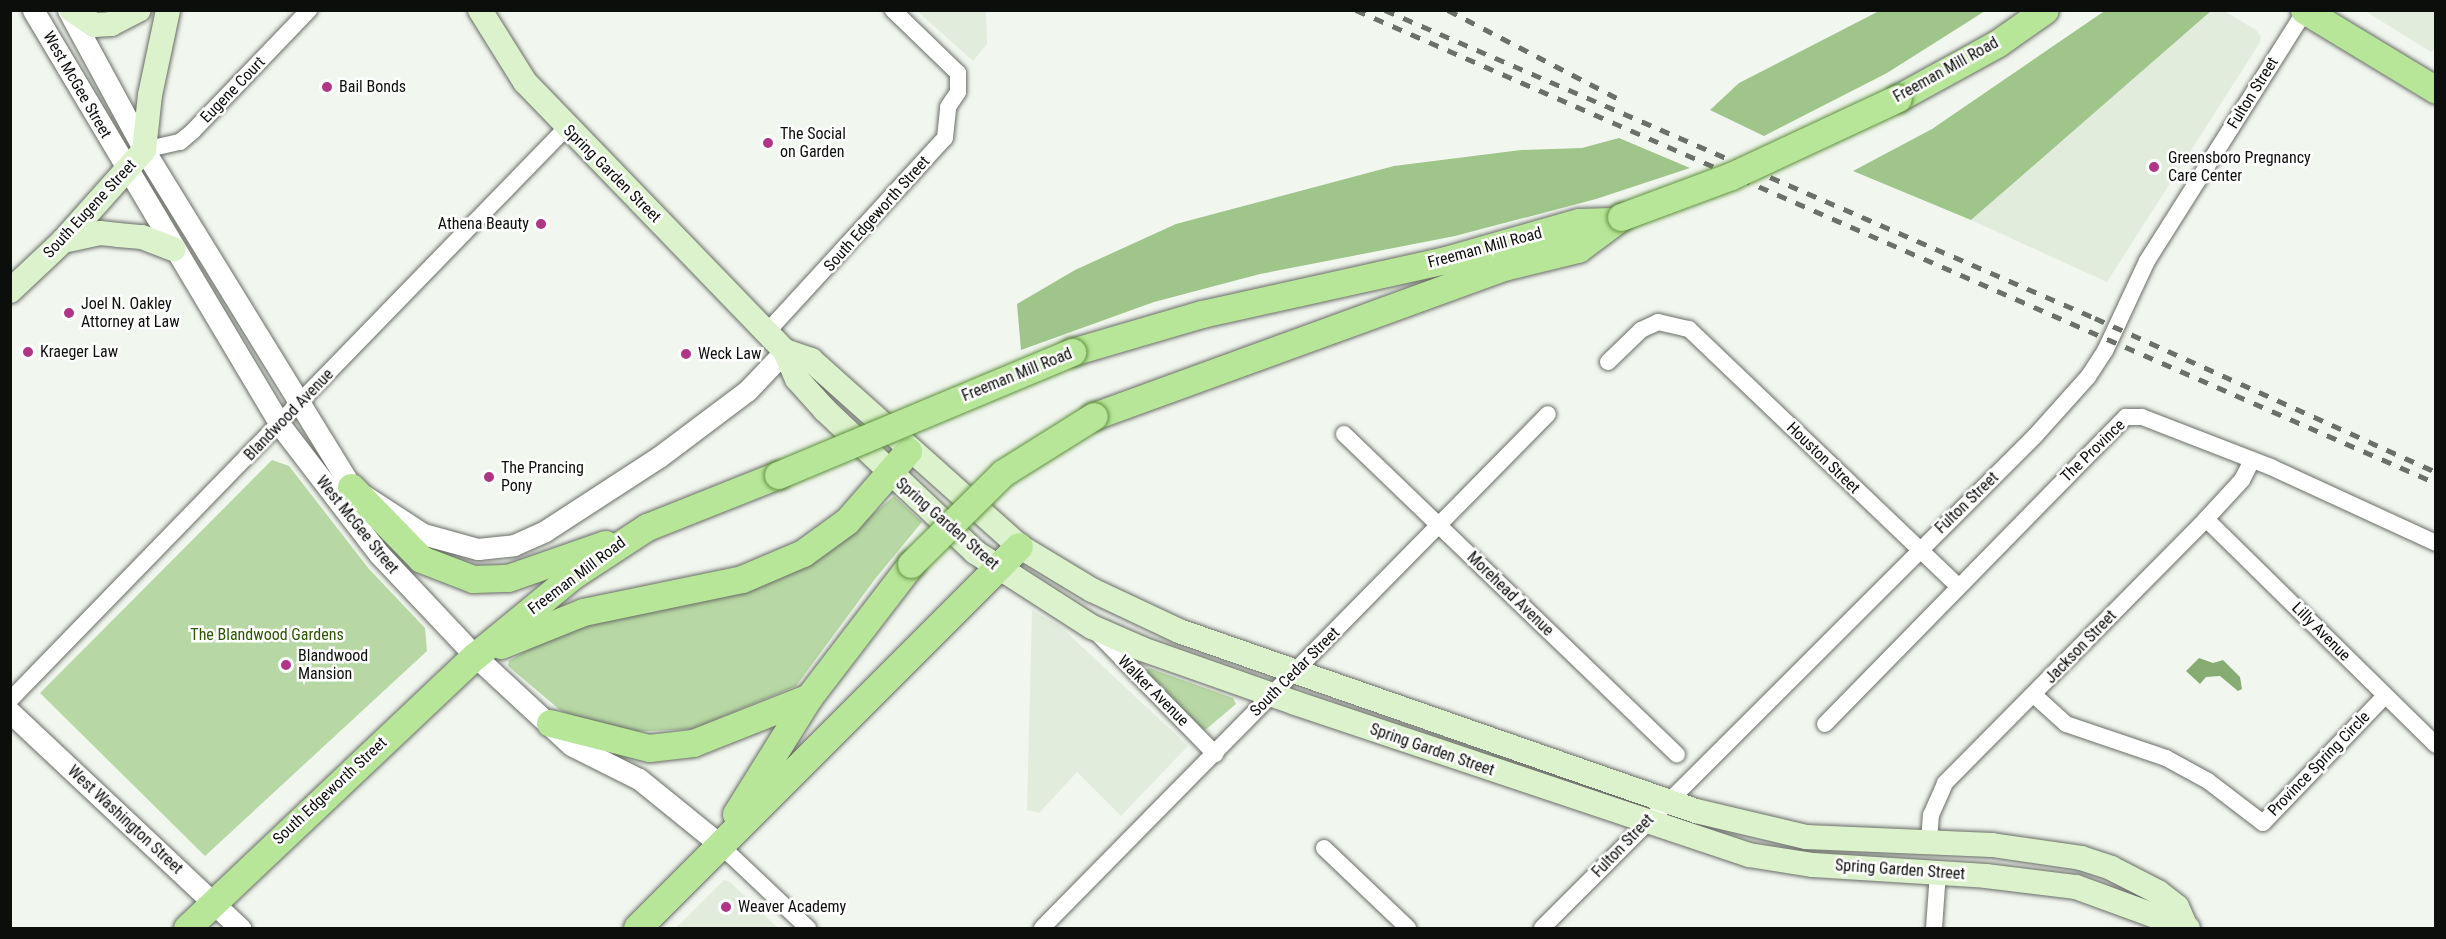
<!DOCTYPE html>
<html>
<head>
<meta charset="utf-8">
<style>
  body { margin:0 }
  #map { position:relative; width:2446px; height:939px; overflow:hidden; background:#f1f6ef; font-family:"Roboto Condensed",sans-serif }
  div>[style] { position:absolute }
  .built>* { inset:0; background:#e2ecdd }
  .green>* { inset:0; background:#b7d8a4 }
  .forest>* { inset:0; background:#9fc58a }
  .water>* { inset:0; background:#87ac72 }
  .roads { filter:drop-shadow(0 0 2px #696d66) drop-shadow(0 0 2px #696d66) }
  .minor>* { height:16px; margin:-8px; padding:0 8px; transform-origin:8px; border-radius:8px; background:#fff }
  .tertiary>* { height:21px; margin:-10.5px; padding:0 10.5px; transform-origin:10.5px; border-radius:10.5px; background:#fff }
  .secondary>* { height:24px; margin:-12px; padding:0 12px; transform-origin:12px; border-radius:12px; background:#dcf2cc }
  .primary>* { height:27px; margin:-13.5px; padding:0 13.5px; transform-origin:13.5px; border-radius:13.5px; background:#b8e698 }
  .rail>* { height:4.5px; margin-top:-2.25px; transform-origin:0; background:repeating-linear-gradient(90deg,#6c706b 0 10px,transparent 0 20px) }
  .bridges { filter:drop-shadow(0 0 2px #5d8f3a) drop-shadow(0 0 2px #5d8f3a) }
  .primary-bridge>* { height:27px; margin:-13.5px; padding:0 13.5px; transform-origin:13.5px; border-radius:13.5px; background:#b8e698 }
  .dots>* { width:16px; height:16px; translate:-50% -50%; box-sizing:border-box; border:3px solid #fff; border-radius:50% }
  span { translate:-50% -50%; white-space:nowrap; text-align:center; line-height:1.15; -webkit-text-stroke:5px #fff; paint-order:stroke }
  .street-label { font-size:16px; color:#0c0e0b }
  .poi-label { font-size:16px; color:#0c0e0b }
  .left { translate:0 -50%; text-align:left }
  .right { translate:-100% -50%; text-align:right }
  .park-label { font-size:16px; color:#2b5700 }
  .frame { position:absolute; inset:0; border:12px solid #0c0e0b; pointer-events:none }
</style>
</head>
<body>
<div id="map">
  <div class="built">
    <i style="clip-path:polygon(917px 11px,986px 11px,987px 44px,973px 61px)"></i>
    <i style="clip-path:polygon(2211px 11px,2224px 11px,2256px 30px,2261px 36px,2259px 44px,2107px 282px,1971px 220px)"></i>
    <i style="clip-path:polygon(2365px 11px,2435px 11px,2435px 47px,2431px 52px)"></i>
    <i style="clip-path:polygon(1032px 610px,1060px 626px,1188px 746px,1121px 816px,1077px 772px,1039px 813px,1027px 810px)"></i>
    <i style="clip-path:polygon(724px 880px,730px 882px,778px 928px,676px 928px)"></i>
  </div>
  <div class="green">
    <i style="clip-path:polygon(272px 460px,289px 466px,369px 569px,425px 628px,427px 651px,205px 856px,40px 693px)"></i>
    <i style="clip-path:polygon(894px 496px,922px 522px,875px 579px,796px 686px,693px 729px,627px 732px,591px 724px,560px 710px,508px 666px,509px 661px,564px 627px,797px 570px,840px 543px)"></i>
    <i style="clip-path:polygon(1149px 668px,1233px 698px,1236px 704px,1204px 731px,1145px 670px)"></i>
  </div>
  <div class="forest">
    <i style="clip-path:polygon(1881px 10px,1985px 11px,1887px 73px,1764px 136px,1710px 110px,1739px 83px)"></i>
    <i style="clip-path:polygon(2106px 10px,2211px 11px,1971px 220px,1853px 171px,1932px 129px)"></i>
    <i style="clip-path:polygon(1619px 138px,1690px 168px,1596px 199px,1455px 236px,1260px 274px,1154px 302px,1021px 350px,1017px 304px,1075px 270px,1176px 224px,1394px 166px,1521px 150px,1582px 148px)"></i>
  </div>
  <div class="water">
    <i style="clip-path:polygon(2199px 658px,2213px 663px,2223px 660px,2240px 677px,2242px 689px,2238px 691px,2220px 676px,2206px 677px,2200px 684px,2186px 671px)"></i>
  </div>
  <div class="roads">
    <div class="minor">
      <i style="left:144px;top:150px;width:37px;rotate:-13deg"></i>
      <i style="left:180px;top:142px;width:17px;rotate:-40deg"></i>
      <i style="left:193px;top:131px;width:168px;rotate:-46.2deg"></i>
      <i style="left:767px;top:332px;width:263px;rotate:-47.5deg"></i>
      <i style="left:945px;top:138px;width:31px;rotate:-84deg"></i>
      <i style="left:948px;top:107px;width:18px;rotate:-56deg"></i>
      <i style="left:958px;top:92px;width:19px;rotate:-90deg"></i>
      <i style="left:958px;top:73px;width:91px;rotate:-135.9deg"></i>
      <i style="left:1608px;top:362px;width:46px;rotate:-44.1deg"></i>
      <i style="left:1641px;top:330px;width:19px;rotate:-25deg"></i>
      <i style="left:1658px;top:322px;width:32px;rotate:13deg"></i>
      <i style="left:1689px;top:329px;width:372px;rotate:43.7deg"></i>
      <i style="left:1344px;top:434px;width:462px;rotate:43.9deg"></i>
      <i style="left:2206px;top:519px;width:322px;rotate:44.5deg"></i>
      <i style="left:1098px;top:634px;width:168px;rotate:45.7deg"></i>
      <i style="left:2034px;top:695px;width:43px;rotate:42.2deg"></i>
      <i style="left:2066px;top:724px;width:106px;rotate:18.8deg"></i>
      <i style="left:2166px;top:758px;width:48px;rotate:28.7deg"></i>
      <i style="left:2208px;top:781px;width:69px;rotate:37.4deg"></i>
      <i style="left:2263px;top:823px;width:176px;rotate:-46.2deg"></i>
      <i style="left:10px;top:700px;width:798px;rotate:-45.81deg"></i>
      <i style="left:1825px;top:724px;width:430px;rotate:-45.6deg"></i>
      <i style="left:2126px;top:417px;width:16px"></i>
      <i style="left:2142px;top:417px;width:138px;rotate:21.2deg"></i>
      <i style="left:2271px;top:467px;width:182px;rotate:24.7deg"></i>
      <i style="left:1929px;top:842px;width:27px;rotate:-86deg"></i>
      <i style="left:1931px;top:815px;width:35px;rotate:-66deg"></i>
      <i style="left:1945px;top:783px;width:371px;rotate:-45.3deg"></i>
      <i style="left:2206px;top:519px;width:53px;rotate:-47.3deg"></i>
      <i style="left:2242px;top:480px;width:22px;rotate:-63deg"></i>
      <i style="left:718px;top:843px;width:124px;rotate:43.4deg"></i>
      <i style="left:1324px;top:848px;width:116px;rotate:43.6deg"></i>
      <i style="left:1042px;top:928px;width:721px;rotate:-45.45deg"></i>
      <i style="left:1542px;top:928px;width:697px;rotate:-44.94deg"></i>
      <i style="left:2035px;top:436px;width:79px;rotate:-48.1deg"></i>
      <i style="left:2088px;top:377px;width:31px;rotate:-57deg"></i>
      <i style="left:2105px;top:351px;width:99px;rotate:-65deg"></i>
      <i style="left:2147px;top:261px;width:296px;rotate:-57.7deg"></i>
      <i style="left:1934px;top:928px;width:56px;rotate:-85.9deg"></i>
    </div>
    <div class="tertiary">
      <i style="left:33px;top:10px;width:483px;rotate:59.2deg"></i>
      <i style="left:280px;top:425px;width:163px;rotate:52.5deg"></i>
      <i style="left:379px;top:554px;width:140px;rotate:46.7deg"></i>
      <i style="left:475px;top:656px;width:131px;rotate:42.8deg"></i>
      <i style="left:571px;top:745px;width:76px;rotate:26.6deg"></i>
      <i style="left:639px;top:779px;width:102px;rotate:39deg"></i>
      <i style="left:68px;top:10px;width:159px;rotate:61.5deg"></i>
      <i style="left:144px;top:150px;width:395px;rotate:58.4deg"></i>
      <i style="left:351px;top:487px;width:86px;rotate:33.1deg"></i>
      <i style="left:423px;top:534px;width:57px;rotate:15.3deg"></i>
      <i style="left:478px;top:549px;width:36px;rotate:-6deg"></i>
      <i style="left:514px;top:545px;width:34px;rotate:-24deg"></i>
      <i style="left:545px;top:531px;width:136px;rotate:-33deg"></i>
      <i style="left:659px;top:457px;width:110px;rotate:-36.9deg"></i>
      <i style="left:747px;top:391px;width:55px;rotate:-46.5deg"></i>
      <i style="left:10px;top:712px;width:316px;rotate:43.2deg"></i>
    </div>
    <div class="secondary">
      <i style="left:72px;top:10px;width:27px;rotate:34deg"></i>
      <i style="left:94px;top:25px;width:17px;rotate:-3deg"></i>
      <i style="left:111px;top:24px;width:31px;rotate:-27deg"></i>
      <i style="left:480px;top:10px;width:85px;rotate:58deg"></i>
      <i style="left:525px;top:82px;width:374px;rotate:46deg"></i>
      <i style="left:785px;top:351px;width:30px;rotate:67deg"></i>
      <i style="left:797px;top:379px;width:42px;rotate:47.9deg"></i>
      <i style="left:825px;top:410px;width:207px;rotate:43.4deg"></i>
      <i style="left:975px;top:552px;width:139px;rotate:32.7deg"></i>
      <i style="left:1092px;top:627px;width:55px;rotate:23.7deg"></i>
      <i style="left:1142px;top:649px;width:162px;rotate:19.4deg"></i>
      <i style="left:1295px;top:703px;width:479px;rotate:18.5deg"></i>
      <i style="left:1749px;top:855px;width:65px;rotate:8.9deg"></i>
      <i style="left:1813px;top:865px;width:173px;rotate:3.6deg"></i>
      <i style="left:1986px;top:876px;width:91px;rotate:7deg"></i>
      <i style="left:2076px;top:887px;width:119px;rotate:20.1deg"></i>
      <i style="left:63px;top:241px;width:38px;rotate:-12deg"></i>
      <i style="left:100px;top:233px;width:18px;rotate:6deg"></i>
      <i style="left:118px;top:235px;width:24px;rotate:5deg"></i>
      <i style="left:142px;top:237px;width:34px;rotate:21deg"></i>
      <i style="left:10px;top:291px;width:73px;rotate:-43.3deg"></i>
      <i style="left:63px;top:241px;width:122px;rotate:-48.3deg"></i>
      <i style="left:144px;top:150px;width:55px;rotate:-83.8deg"></i>
      <i style="left:150px;top:95px;width:87px;rotate:-78deg"></i>
      <i style="left:785px;top:351px;width:28px;rotate:19deg"></i>
      <i style="left:811px;top:360px;width:279px;rotate:41.8deg"></i>
      <i style="left:1019px;top:546px;width:85px;rotate:31.1deg"></i>
      <i style="left:1092px;top:590px;width:96px;rotate:25.2deg"></i>
      <i style="left:1179px;top:631px;width:547px;rotate:19.2deg"></i>
      <i style="left:1696px;top:811px;width:113px;rotate:13.3deg"></i>
      <i style="left:1806px;top:837px;width:186px;rotate:2.5deg"></i>
      <i style="left:1992px;top:845px;width:90px;rotate:8.3deg"></i>
      <i style="left:2081px;top:858px;width:32px;rotate:18deg"></i>
      <i style="left:2111px;top:868px;width:53px;rotate:27.1deg"></i>
      <i style="left:2158px;top:892px;width:24px;rotate:38deg"></i>
      <i style="left:2177px;top:907px;width:22px;rotate:66deg"></i>
    </div>
    <div class="primary">
      <i style="left:2304px;top:10px;width:154px;rotate:31.2deg"></i>
      <i style="left:1898px;top:98px;width:114px;rotate:-28.8deg"></i>
      <i style="left:1998px;top:43px;width:57px;rotate:-35.1deg"></i>
      <i style="left:1072px;top:352px;width:135px;rotate:-16.3deg"></i>
      <i style="left:1202px;top:314px;width:246px;rotate:-12.5deg"></i>
      <i style="left:1442px;top:261px;width:142px;rotate:-15.9deg"></i>
      <i style="left:1579px;top:222px;width:32px;rotate:-2deg"></i>
      <i style="left:1094px;top:416px;width:436px;rotate:-20deg"></i>
      <i style="left:1504px;top:267px;width:76px;rotate:-13.7deg"></i>
      <i style="left:1578px;top:249px;width:54px;rotate:-36.7deg"></i>
      <i style="left:351px;top:487px;width:100px;rotate:45.8deg"></i>
      <i style="left:421px;top:559px;width:56px;rotate:21deg"></i>
      <i style="left:473px;top:579px;width:35px;rotate:-2deg"></i>
      <i style="left:508px;top:578px;width:103px;rotate:-19.3deg"></i>
      <i style="left:501px;top:645px;width:88px;rotate:-21.9deg"></i>
      <i style="left:583px;top:612px;width:162px;rotate:-11.7deg"></i>
      <i style="left:742px;top:579px;width:66px;rotate:-23.1deg"></i>
      <i style="left:803px;top:553px;width:54px;rotate:-36deg"></i>
      <i style="left:847px;top:521px;width:93px;rotate:-48.9deg"></i>
      <i style="left:550px;top:723px;width:102px;rotate:14.2deg"></i>
      <i style="left:649px;top:748px;width:44px;rotate:-6.5deg"></i>
      <i style="left:693px;top:743px;width:125px;rotate:-21.6deg"></i>
      <i style="left:736px;top:814px;width:138px;rotate:-58deg"></i>
      <i style="left:809px;top:697px;width:168px;rotate:-52.5deg"></i>
      <i style="left:187px;top:928px;width:396px;rotate:-43.4deg"></i>
      <i style="left:475px;top:656px;width:126px;rotate:-39.5deg"></i>
      <i style="left:572px;top:576px;width:90px;rotate:-33.2deg"></i>
      <i style="left:647px;top:527px;width:141px;rotate:-21.7deg"></i>
      <i style="left:637px;top:928px;width:540px;rotate:-45deg"></i>
    </div>
  </div>
  <div class="rail">
    <i style="left:1356px;top:10px;width:1179px;rotate:23.65deg"></i>
    <i style="left:1385px;top:10px;width:774px;rotate:23.45deg"></i>
    <i style="left:2095px;top:318px;width:374px;rotate:24.3deg"></i>
    <i style="left:1448px;top:10px;width:197px;rotate:27.5deg"></i>
  </div>
  <div class="bridges">
    <div class="primary-bridge">
      <i style="left:1621px;top:217px;width:117px;rotate:-20.4deg"></i>
      <i style="left:1731px;top:176px;width:184px;rotate:-25deg"></i>
      <i style="left:778px;top:475px;width:319px;rotate:-22.7deg"></i>
      <i style="left:911px;top:564px;width:129px;rotate:-44.7deg"></i>
      <i style="left:1003px;top:473px;width:107px;rotate:-32.1deg"></i>
    </div>
  </div>
  <div class="dots">
    <i style="left:327px;top:87px;background:#b03586"></i>
    <i style="left:768px;top:143px;background:#b03586"></i>
    <i style="left:2154px;top:167px;background:#b03586"></i>
    <i style="left:541px;top:224px;background:#b03586"></i>
    <i style="left:69px;top:313px;background:#b03586"></i>
    <i style="left:28px;top:352px;background:#b03586"></i>
    <i style="left:686px;top:354px;background:#b03586"></i>
    <i style="left:489px;top:477px;background:#b03586"></i>
    <i style="left:286px;top:665px;background:#b03586"></i>
    <i style="left:726px;top:907px;background:#b03586"></i>
  </div>
  <div class="street-label">
    <span style="left:1946px;top:70px;rotate:-29deg">Freeman Mill Road</span>
    <span style="left:77px;top:85px;rotate:60deg">West McGee Street</span>
    <span style="left:233px;top:90px;rotate:-46deg">Eugene Court</span>
    <span style="left:2253px;top:93px;rotate:-58deg">Fulton Street</span>
    <span style="left:612px;top:174px;rotate:45deg">Spring Garden Street</span>
    <span style="left:90px;top:209px;rotate:-47deg">South Eugene Street</span>
    <span style="left:877px;top:214px;rotate:-48deg">South Edgeworth Street</span>
    <span style="left:1485px;top:248px;rotate:-15deg">Freeman Mill Road</span>
    <span style="left:1017px;top:375px;rotate:-22deg">Freeman Mill Road</span>
    <span style="left:289px;top:415px;rotate:-46deg">Blandwood Avenue</span>
    <span style="left:2093px;top:451px;rotate:-44deg">The Province</span>
    <span style="left:1823px;top:458px;rotate:44deg">Houston Street</span>
    <span style="left:1967px;top:503px;rotate:-44deg">Fulton Street</span>
    <span style="left:947px;top:524px;rotate:41deg">Spring Garden Street</span>
    <span style="left:357px;top:525px;rotate:51deg">West McGee Street</span>
    <span style="left:577px;top:576px;rotate:-37deg">Freeman Mill Road</span>
    <span style="left:1510px;top:594px;rotate:44deg">Morehead Avenue</span>
    <span style="left:2321px;top:632px;rotate:45deg">Lilly Avenue</span>
    <span style="left:2081px;top:647px;rotate:-46deg">Jackson Street</span>
    <span style="left:1295px;top:672px;rotate:-45deg">South Cedar Street</span>
    <span style="left:1153px;top:691px;rotate:45deg">Walker Avenue</span>
    <span style="left:1432px;top:750px;rotate:19deg">Spring Garden Street</span>
    <span style="left:2319px;top:764px;rotate:-46deg">Province Spring Circle</span>
    <span style="left:330px;top:791px;rotate:-43deg">South Edgeworth Street</span>
    <span style="left:125px;top:820px;rotate:43deg">West Washington Street</span>
    <span style="left:1623px;top:846px;rotate:-46deg">Fulton Street</span>
    <span style="left:1900px;top:870px;rotate:4deg">Spring Garden Street</span>
  </div>
  <div class="poi-label">
    <span class="left" style="left:339px;top:87px">Bail Bonds</span>
    <span class="left" style="left:780px;top:143px">The Social<br>on Garden</span>
    <span class="left" style="left:2168px;top:167px">Greensboro Pregnancy<br>Care Center</span>
    <span class="right" style="left:529px;top:224px">Athena Beauty</span>
    <span class="left" style="left:81px;top:313px">Joel N. Oakley<br>Attorney at Law</span>
    <span class="left" style="left:40px;top:352px">Kraeger Law</span>
    <span class="left" style="left:698px;top:354px">Weck Law</span>
    <span class="left" style="left:501px;top:477px">The Prancing<br>Pony</span>
    <span class="left" style="left:298px;top:665px">Blandwood<br>Mansion</span>
    <span class="left" style="left:738px;top:907px">Weaver Academy</span>
  </div>
  <div class="park-label">
    <span style="left:267px;top:635px">The Blandwood Gardens</span>
  </div>
  <div class="frame"></div>
</div>
</body>
</html>
